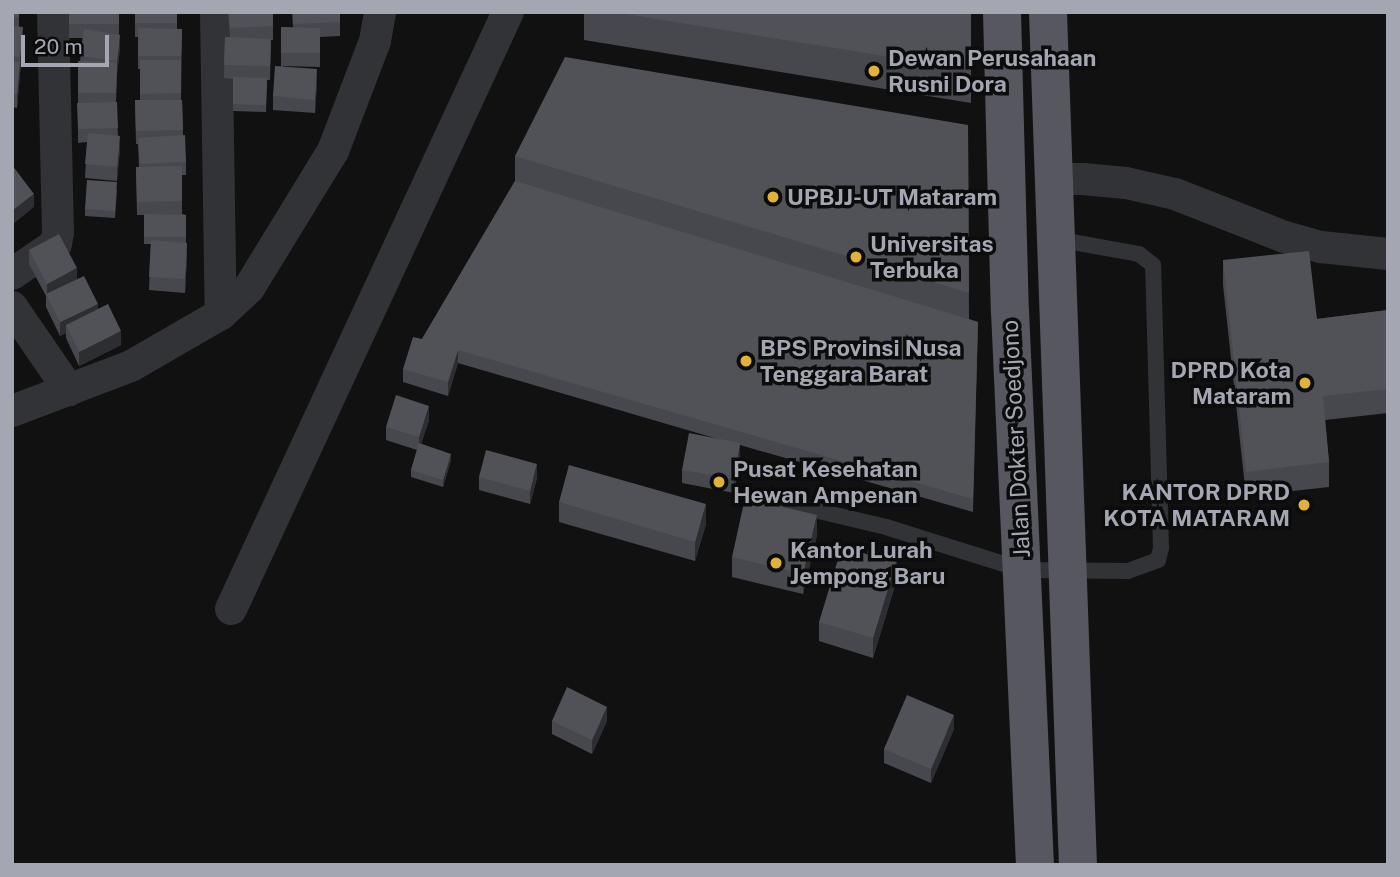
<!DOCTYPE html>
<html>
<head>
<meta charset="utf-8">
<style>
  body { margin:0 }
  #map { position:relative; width:1400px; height:877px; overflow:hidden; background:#111112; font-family:"Public Sans",sans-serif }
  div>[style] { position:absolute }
  .service>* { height:16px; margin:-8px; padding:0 8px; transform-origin:8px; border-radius:8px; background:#323337 }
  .minor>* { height:32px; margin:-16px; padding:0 16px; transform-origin:16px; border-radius:16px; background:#323337 }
  .trunk>* { height:38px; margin:-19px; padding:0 19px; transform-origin:19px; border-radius:19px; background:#57585f }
  .wall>* { inset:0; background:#47484d }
  .shaded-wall>* { inset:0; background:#2d2e31 }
  .building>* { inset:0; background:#515258 }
  .dots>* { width:19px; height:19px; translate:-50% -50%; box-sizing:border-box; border:4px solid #0c0c0d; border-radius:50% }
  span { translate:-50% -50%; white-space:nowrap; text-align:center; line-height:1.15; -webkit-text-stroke:7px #0c0c0d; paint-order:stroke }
  .poi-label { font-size:23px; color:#a4a7b2; font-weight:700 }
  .left { translate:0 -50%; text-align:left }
  .right { translate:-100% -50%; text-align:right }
  .street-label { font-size:23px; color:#a4a7b2 }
  .frame { position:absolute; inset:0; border:14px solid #a4a7b2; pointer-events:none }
  .scale { position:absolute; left:21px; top:35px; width:88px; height:32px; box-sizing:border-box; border:4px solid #a4a7b2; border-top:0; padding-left:9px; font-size:21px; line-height:24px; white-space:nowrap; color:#a4a7b2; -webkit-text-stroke:5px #0c0c0d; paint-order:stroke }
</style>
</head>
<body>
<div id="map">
  <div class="service">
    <i style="left:755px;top:496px;width:135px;rotate:13.3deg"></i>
    <i style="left:886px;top:527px;width:144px;rotate:17.4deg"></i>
    <i style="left:1023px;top:570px;width:105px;rotate:0.5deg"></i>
    <i style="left:1128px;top:571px;width:32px;rotate:-20deg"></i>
    <i style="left:1158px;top:560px;width:12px;rotate:-76deg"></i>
    <i style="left:1161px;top:548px;width:283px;rotate:-91.6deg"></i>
    <i style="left:1153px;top:265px;width:18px;rotate:-142deg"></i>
    <i style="left:1139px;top:254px;width:84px;rotate:-169.8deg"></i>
  </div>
  <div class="minor">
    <i style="left:216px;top:12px;width:302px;rotate:89.1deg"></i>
    <i style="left:1053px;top:179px;width:30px"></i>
    <i style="left:1083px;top:179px;width:43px;rotate:5.3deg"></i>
    <i style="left:1126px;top:183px;width:50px;rotate:12.7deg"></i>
    <i style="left:1175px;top:194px;width:118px;rotate:21.4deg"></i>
    <i style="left:1285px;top:237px;width:37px;rotate:16deg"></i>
    <i style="left:1321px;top:247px;width:67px;rotate:6deg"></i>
    <i style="left:12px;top:274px;width:53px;rotate:-34.3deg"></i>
    <i style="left:56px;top:244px;width:11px;rotate:-80deg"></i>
    <i style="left:58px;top:233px;width:221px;rotate:-91.3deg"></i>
    <i style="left:12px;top:307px;width:101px;rotate:55.5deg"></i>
    <i style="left:12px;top:411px;width:127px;rotate:-20.7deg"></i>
    <i style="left:131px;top:366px;width:104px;rotate:-30deg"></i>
    <i style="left:221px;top:314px;width:38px;rotate:-43deg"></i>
    <i style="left:249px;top:288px;width:161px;rotate:-58.5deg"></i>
    <i style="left:333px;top:151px;width:118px;rotate:-69.1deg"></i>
    <i style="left:375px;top:41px;width:29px;rotate:-80deg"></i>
    <i style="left:231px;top:609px;width:658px;rotate:-65.11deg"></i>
  </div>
  <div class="trunk">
    <i style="left:1002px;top:12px;width:299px;rotate:88.5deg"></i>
    <i style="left:1010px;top:311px;width:555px;rotate:87.42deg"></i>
    <i style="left:1048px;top:12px;width:854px;rotate:87.99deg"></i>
  </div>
  <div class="wall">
    <i style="clip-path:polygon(12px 12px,19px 12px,19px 26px,23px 40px,17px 108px,12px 107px)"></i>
    <i style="clip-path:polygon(69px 12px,119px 12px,119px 34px,120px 48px,117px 74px,116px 102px,118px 136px,120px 149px,117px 181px,85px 178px,87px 142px,78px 143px,78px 61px,80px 61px,83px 38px,69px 38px)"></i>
    <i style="clip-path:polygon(135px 12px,177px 12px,177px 29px,182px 29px,181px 100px,182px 100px,183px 135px,186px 162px,186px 175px,182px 175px,182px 214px,186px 215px,186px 243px,187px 256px,185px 293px,149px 290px,151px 244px,144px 244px,144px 215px,137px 215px,136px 167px,139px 167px,138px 144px,136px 144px,135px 100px,140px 100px,140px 69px,138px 69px,138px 37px,135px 37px)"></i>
    <i style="clip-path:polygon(228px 12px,273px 12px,273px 40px,271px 40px,270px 80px,267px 80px,266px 112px,233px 111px,233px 79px,224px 78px,225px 37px,230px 37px)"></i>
    <i style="clip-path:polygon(292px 12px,340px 12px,340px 36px,320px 37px,320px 67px,282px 66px,317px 82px,315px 113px,273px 110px,273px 96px,281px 66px,281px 27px,293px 28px)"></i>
    <i style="clip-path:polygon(584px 12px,971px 12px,971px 103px,584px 40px)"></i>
    <i style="clip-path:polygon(968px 125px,969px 319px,978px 322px,973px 512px,740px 445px,740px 456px,734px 493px,682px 483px,682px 470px,718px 439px,458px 363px,448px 396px,403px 382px,403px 369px,422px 339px,515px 181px,515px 156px)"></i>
    <i style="clip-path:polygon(117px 189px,115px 218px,85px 216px,85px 209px)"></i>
    <i style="clip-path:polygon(29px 250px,77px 279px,121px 345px,79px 366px,66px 338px,66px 333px,60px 336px,46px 307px,46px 296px,29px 264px)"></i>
    <i style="clip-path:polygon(1223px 260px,1317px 319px,1388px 310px,1388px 413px,1325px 420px,1329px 462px,1329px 487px,1246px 496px,1223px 285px)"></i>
    <i style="clip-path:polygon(429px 420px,421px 444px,451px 460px,443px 487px,411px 477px,411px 470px,417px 450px,386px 440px,386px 427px)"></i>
    <i style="clip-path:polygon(479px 477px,537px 478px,530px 504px,479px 490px)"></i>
    <i style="clip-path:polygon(559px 502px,706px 524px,695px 561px,559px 522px)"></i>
    <i style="clip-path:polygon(817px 535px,803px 594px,732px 577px,732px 557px)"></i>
    <i style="clip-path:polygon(897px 579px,873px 658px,819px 641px,819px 622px)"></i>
    <i style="clip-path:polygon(552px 721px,607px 721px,592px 754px,552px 734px)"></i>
    <i style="clip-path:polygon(954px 729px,931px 783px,884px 763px,884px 749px)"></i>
  </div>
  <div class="shaded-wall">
    <i style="clip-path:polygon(23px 27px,23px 40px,20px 71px,20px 57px)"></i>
    <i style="clip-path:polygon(120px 35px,120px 48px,117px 74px,116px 107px,117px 61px)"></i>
    <i style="clip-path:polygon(20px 62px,20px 76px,17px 108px,17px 94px)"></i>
    <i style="clip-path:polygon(317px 69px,317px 82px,315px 113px,315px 100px)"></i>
    <i style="clip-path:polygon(120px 136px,120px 149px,117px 181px,117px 167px)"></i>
    <i style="clip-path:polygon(34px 194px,34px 207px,12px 225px,12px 211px)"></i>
    <i style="clip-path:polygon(187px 243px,187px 256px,185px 293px,185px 279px)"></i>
    <i style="clip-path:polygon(77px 268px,77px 281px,47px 295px,47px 284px)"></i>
    <i style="clip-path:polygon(98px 304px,98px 317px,66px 325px,66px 333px,60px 336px,60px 322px)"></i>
    <i style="clip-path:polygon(121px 331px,121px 345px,79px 366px,79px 352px)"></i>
    <i style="clip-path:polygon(458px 350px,458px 363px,448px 396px,448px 382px)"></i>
    <i style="clip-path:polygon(429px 406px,429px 420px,419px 450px,419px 437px)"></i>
    <i style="clip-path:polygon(740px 443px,740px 456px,734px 493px,734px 479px)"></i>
    <i style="clip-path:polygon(451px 454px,451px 460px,443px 487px,443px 480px)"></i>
    <i style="clip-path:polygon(537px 464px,537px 478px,530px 504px,530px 491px)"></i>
    <i style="clip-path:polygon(706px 504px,706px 524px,695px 561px,695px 542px)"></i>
    <i style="clip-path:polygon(817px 515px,817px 535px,803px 594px,803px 574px)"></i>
    <i style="clip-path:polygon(897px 559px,897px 579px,873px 658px,873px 638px)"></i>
    <i style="clip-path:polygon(607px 707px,607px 721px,592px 754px,592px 740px)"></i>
    <i style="clip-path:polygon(954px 715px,954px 729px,931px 783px,931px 769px)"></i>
  </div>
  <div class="building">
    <i style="clip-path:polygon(12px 12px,19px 12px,19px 17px,12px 17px)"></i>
    <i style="clip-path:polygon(69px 12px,119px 12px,119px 24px,69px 24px)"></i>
    <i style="clip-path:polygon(135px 12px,177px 12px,177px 23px,135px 23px)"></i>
    <i style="clip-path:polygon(229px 12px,273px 12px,273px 26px,230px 28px)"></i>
    <i style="clip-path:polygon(293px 12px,340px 12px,340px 22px,293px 24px)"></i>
    <i style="clip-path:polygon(613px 12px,971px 12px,971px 70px)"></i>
    <i style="clip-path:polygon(12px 26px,23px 27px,20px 57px,12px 56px)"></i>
    <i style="clip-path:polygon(281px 27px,320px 28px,320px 53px,281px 53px)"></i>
    <i style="clip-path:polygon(138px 28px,182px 29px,181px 56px,138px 56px)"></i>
    <i style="clip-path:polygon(84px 29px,120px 35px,117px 61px,80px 56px)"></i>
    <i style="clip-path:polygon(225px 37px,271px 39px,270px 66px,224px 65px)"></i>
    <i style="clip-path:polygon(565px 57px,968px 125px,969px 293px,515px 156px)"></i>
    <i style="clip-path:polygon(140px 60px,181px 60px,181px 93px,140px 94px)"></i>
    <i style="clip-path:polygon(78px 61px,117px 62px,116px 93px,78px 93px)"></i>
    <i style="clip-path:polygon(12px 62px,20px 62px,17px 94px,12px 94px)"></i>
    <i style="clip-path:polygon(275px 66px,317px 69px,315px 100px,273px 96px)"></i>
    <i style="clip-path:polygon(233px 77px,267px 78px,266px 105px,233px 104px)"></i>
    <i style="clip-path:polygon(135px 100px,182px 100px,183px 130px,136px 131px)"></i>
    <i style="clip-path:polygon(117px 102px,118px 128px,78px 129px,77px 103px)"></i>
    <i style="clip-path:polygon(88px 133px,120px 136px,117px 167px,85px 164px)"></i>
    <i style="clip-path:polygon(185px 135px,186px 162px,140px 164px,138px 138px)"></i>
    <i style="clip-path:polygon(12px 165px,34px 194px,12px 211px)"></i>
    <i style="clip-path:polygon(182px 166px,182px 201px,137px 202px,136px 167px)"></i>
    <i style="clip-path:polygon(87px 180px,117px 182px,115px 211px,85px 209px)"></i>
    <i style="clip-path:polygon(515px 181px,978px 322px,973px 499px,458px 350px,448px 382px,403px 369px,413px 337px,422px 339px)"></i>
    <i style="clip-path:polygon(144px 214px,186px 215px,186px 237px,144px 237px)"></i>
    <i style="clip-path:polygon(59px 234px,77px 268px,47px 284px,29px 250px)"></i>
    <i style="clip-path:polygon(151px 240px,187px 243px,185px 279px,149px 277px)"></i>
    <i style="clip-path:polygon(1309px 251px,1317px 319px,1388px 310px,1388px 389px,1323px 396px,1329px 462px,1246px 472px,1223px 260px)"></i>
    <i style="clip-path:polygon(84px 276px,98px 304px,60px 322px,46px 294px)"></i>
    <i style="clip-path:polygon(108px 304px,121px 331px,79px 352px,66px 325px)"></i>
    <i style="clip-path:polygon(396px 395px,429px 406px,419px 437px,386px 427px)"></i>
    <i style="clip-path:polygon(689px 433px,740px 443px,734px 479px,682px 470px)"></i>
    <i style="clip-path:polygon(419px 443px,451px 454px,443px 480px,411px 470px)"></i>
    <i style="clip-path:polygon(486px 450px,537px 464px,530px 491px,479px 477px)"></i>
    <i style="clip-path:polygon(569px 465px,706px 504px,695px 542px,559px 502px)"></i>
    <i style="clip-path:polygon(745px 498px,817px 515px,803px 574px,732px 557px)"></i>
    <i style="clip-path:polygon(843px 543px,897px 559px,873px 638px,819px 622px)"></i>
    <i style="clip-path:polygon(567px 687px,607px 707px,592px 740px,552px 721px)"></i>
    <i style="clip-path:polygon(907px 695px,954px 715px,931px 769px,884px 749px)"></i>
  </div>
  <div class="dots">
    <i style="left:874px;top:71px;background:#e1b13a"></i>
    <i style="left:773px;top:197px;background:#e1b13a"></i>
    <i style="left:856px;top:257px;background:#e1b13a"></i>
    <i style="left:746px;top:361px;background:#e1b13a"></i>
    <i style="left:1305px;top:383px;background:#e1b13a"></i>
    <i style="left:719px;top:482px;background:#e1b13a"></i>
    <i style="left:1304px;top:505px;background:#e1b13a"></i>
    <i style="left:776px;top:563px;background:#e1b13a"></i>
  </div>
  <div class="poi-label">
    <span class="left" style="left:888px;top:71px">Dewan Perusahaan<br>Rusni Dora</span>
    <span class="left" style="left:787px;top:197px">UPBJJ-UT Mataram</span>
    <span class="left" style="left:870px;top:257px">Universitas<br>Terbuka</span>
    <span class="left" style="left:760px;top:361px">BPS Provinsi Nusa<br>Tenggara Barat</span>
    <span class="right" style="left:1291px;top:383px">DPRD Kota<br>Mataram</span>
    <span class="left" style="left:733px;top:482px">Pusat Kesehatan<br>Hewan Ampenan</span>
    <span class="right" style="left:1290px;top:505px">KANTOR DPRD<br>KOTA MATARAM</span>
    <span class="left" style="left:790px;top:563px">Kantor Lurah<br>Jempong Baru</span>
  </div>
  <div class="street-label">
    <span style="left:1016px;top:439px;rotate:-93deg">Jalan Dokter Soedjono</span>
  </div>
  <div class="frame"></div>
  <div class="scale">20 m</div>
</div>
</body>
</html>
